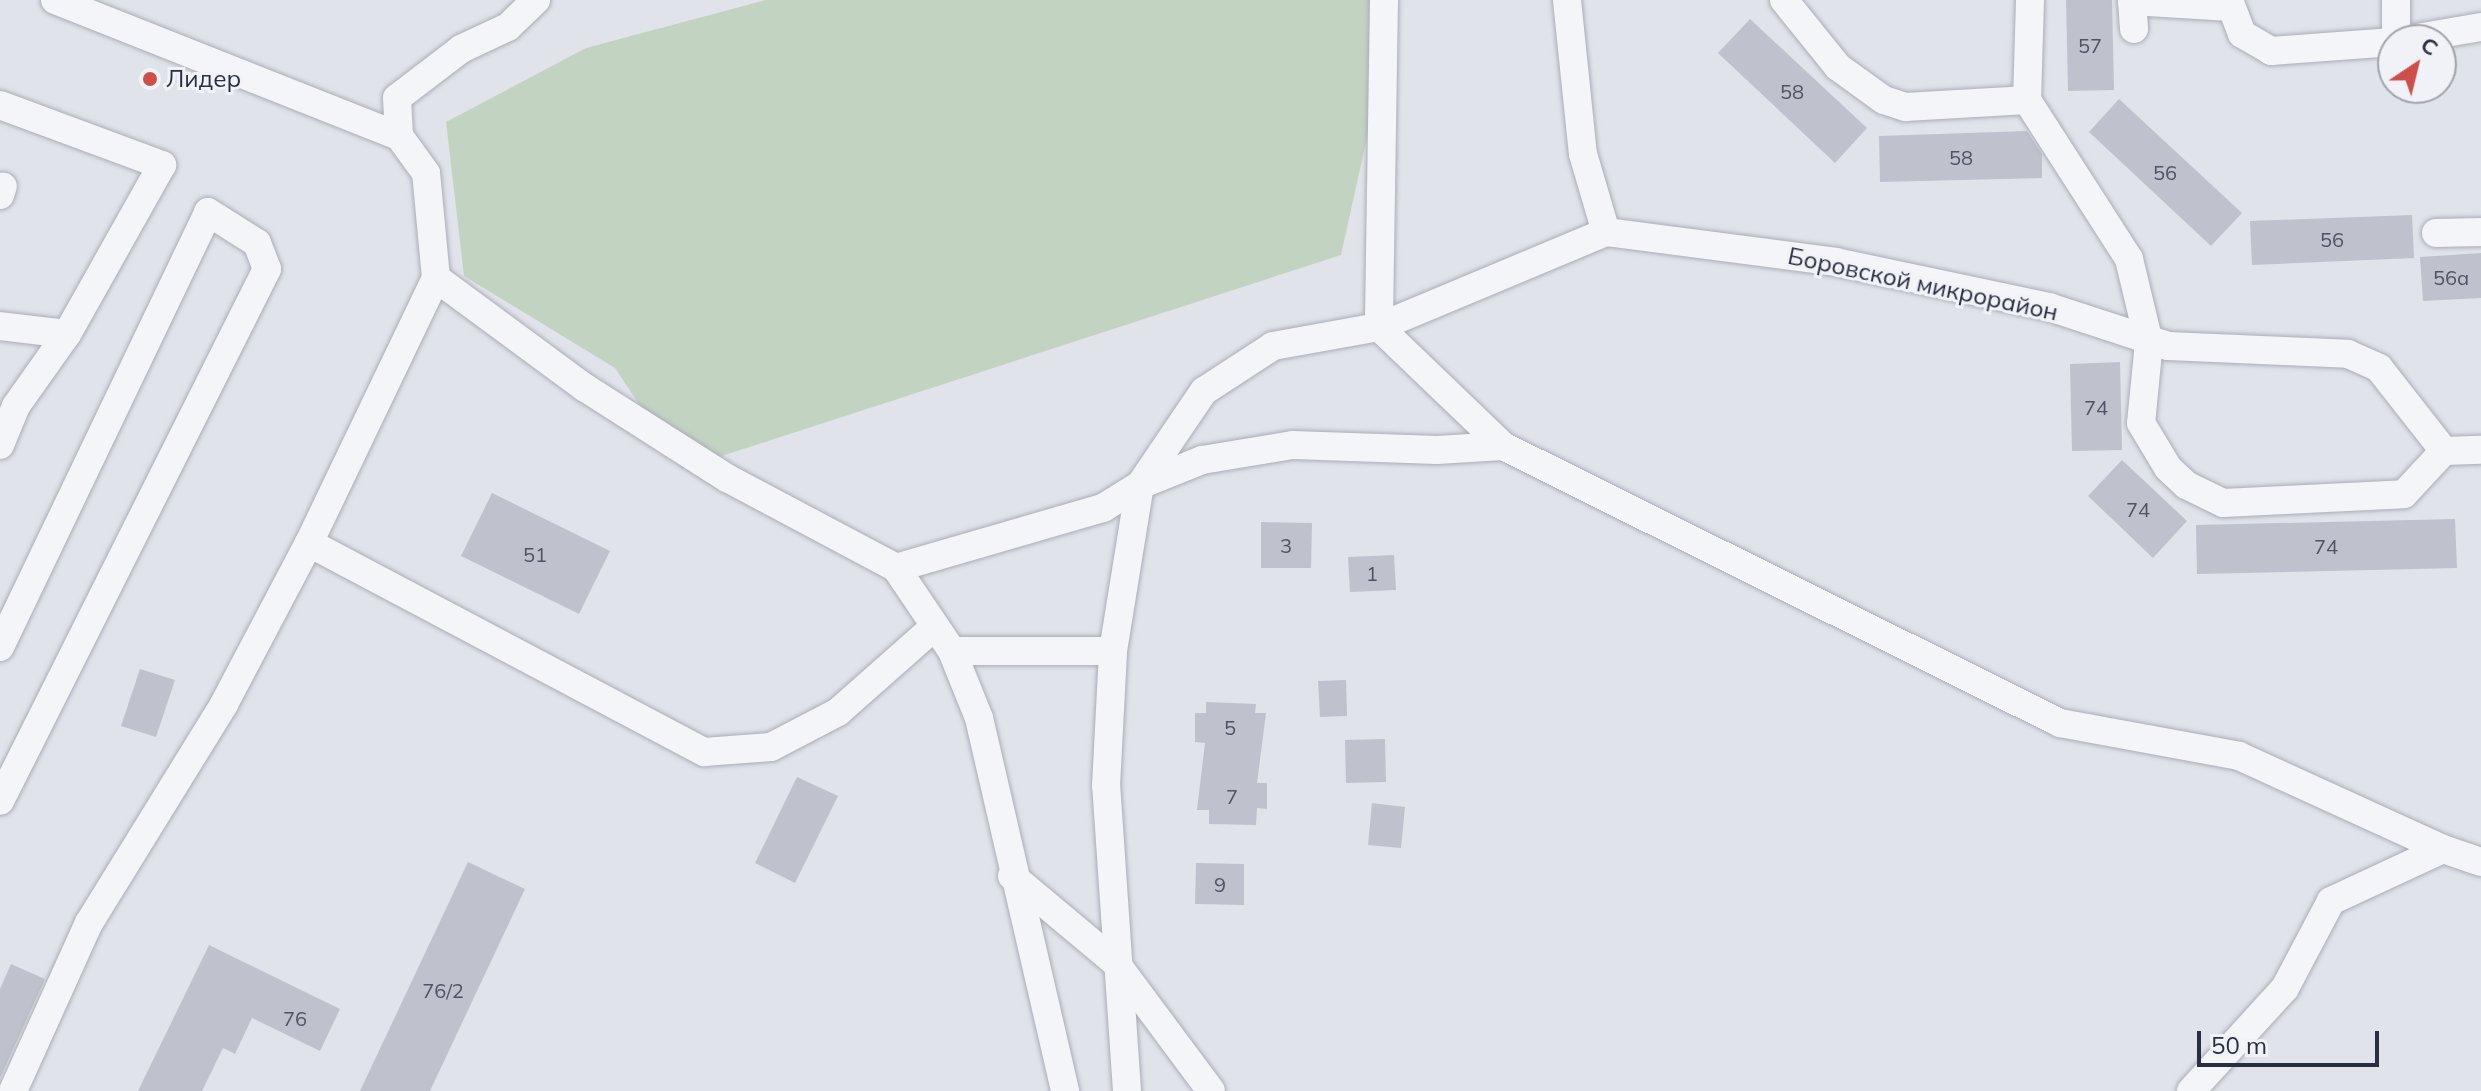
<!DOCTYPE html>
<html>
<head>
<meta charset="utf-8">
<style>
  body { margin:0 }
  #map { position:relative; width:2481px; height:1091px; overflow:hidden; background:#e1e3ea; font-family:Mulish,sans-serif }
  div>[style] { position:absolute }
  .green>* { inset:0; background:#c3d3c2 }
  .building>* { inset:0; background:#bfc1cc }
  .roads { filter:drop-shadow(0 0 2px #aaadb7) drop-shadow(0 0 2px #aaadb7) }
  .minor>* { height:28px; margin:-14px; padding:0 14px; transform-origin:14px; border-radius:14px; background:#f4f5f8 }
  .dots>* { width:22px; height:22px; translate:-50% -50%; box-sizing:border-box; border:4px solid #f1f2f7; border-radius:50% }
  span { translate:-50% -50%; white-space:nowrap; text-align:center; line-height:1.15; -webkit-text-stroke:6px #f1f2f7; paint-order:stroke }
  .number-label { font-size:20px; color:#4f5364 }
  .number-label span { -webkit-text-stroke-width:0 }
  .poi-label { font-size:24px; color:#2a2e41 }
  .left { translate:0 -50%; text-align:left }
  .street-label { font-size:24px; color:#2a2e41 }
  .north { position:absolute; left:2377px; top:24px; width:80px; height:80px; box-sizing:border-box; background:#f1f2f7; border:2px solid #a1a4ae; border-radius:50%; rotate:35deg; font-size:22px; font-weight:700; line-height:32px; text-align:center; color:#2a2e41 }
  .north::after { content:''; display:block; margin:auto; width:28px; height:36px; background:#cc4f49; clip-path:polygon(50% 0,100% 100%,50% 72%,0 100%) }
  .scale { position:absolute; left:2197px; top:1031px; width:182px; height:36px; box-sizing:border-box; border:4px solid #2a2e41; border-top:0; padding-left:10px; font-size:24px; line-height:28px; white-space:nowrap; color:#2a2e41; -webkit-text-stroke:6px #f1f2f7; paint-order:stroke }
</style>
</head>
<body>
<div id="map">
  <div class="green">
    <i style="clip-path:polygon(766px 0,1374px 0,1374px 106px,1341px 255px,682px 469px,615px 368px,464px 276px,446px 122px,586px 48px)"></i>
  </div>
  <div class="building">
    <i style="clip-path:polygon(2066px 0,2112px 0,2114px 90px,2068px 91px)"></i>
    <i style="clip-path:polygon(1750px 19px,1867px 128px,1835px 163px,1718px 53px)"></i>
    <i style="clip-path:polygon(2119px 99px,2242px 213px,2211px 246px,2089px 132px)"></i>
    <i style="clip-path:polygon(2027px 131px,2042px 154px,2042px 178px,1880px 182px,1879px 136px)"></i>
    <i style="clip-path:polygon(2412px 215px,2414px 258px,2252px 265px,2250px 221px)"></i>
    <i style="clip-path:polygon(2481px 253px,2481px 298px,2423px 301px,2420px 257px)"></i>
    <i style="clip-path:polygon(2120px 362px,2122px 450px,2072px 451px,2070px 364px)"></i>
    <i style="clip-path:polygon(2122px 460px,2187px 521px,2153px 558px,2088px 496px)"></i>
    <i style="clip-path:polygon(492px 493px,610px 551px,579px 614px,461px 556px)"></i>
    <i style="clip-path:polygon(2455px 519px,2457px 568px,2197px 574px,2196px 525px)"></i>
    <i style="clip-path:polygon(1261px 522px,1312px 523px,1311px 568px,1261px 568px)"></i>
    <i style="clip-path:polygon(1394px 555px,1396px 590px,1350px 592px,1348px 557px)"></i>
    <i style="clip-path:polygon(140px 669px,175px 680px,156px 737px,121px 726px)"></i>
    <i style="clip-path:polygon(1346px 680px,1347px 716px,1320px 717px,1318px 681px)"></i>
    <i style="clip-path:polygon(1206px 702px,1256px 704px,1255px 713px,1266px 713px,1257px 783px,1267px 783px,1267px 809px,1257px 808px,1256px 825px,1209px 824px,1209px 810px,1197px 810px,1205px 743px,1195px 742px,1195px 713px,1206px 713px)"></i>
    <i style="clip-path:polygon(1385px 739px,1386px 782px,1346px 783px,1345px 740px)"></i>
    <i style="clip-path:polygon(797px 777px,838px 796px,795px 883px,755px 863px)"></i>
    <i style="clip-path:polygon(1372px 803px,1405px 807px,1401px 848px,1368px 845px)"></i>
    <i style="clip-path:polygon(468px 862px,525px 889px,430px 1091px,360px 1091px)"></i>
    <i style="clip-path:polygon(1196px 863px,1244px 864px,1244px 905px,1195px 904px)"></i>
    <i style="clip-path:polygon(209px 945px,340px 1009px,320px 1051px,252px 1018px,235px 1054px,223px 1048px,202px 1091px,138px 1091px)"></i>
    <i style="clip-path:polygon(11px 964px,45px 979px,0 1078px,0 989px)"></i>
  </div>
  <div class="roads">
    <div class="minor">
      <i style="left:55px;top:0;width:370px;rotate:21.6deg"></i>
      <i style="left:1384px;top:0;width:327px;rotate:90.9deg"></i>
      <i style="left:1379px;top:327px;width:172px;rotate:43.8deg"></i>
      <i style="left:1503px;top:446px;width:622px;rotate:26.44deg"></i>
      <i style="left:2060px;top:723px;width:182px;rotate:10.4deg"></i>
      <i style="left:2239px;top:756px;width:224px;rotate:24.5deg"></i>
      <i style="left:2443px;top:849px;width:40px;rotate:18.9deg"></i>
      <i style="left:1567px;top:0;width:155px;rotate:84.1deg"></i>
      <i style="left:1583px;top:154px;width:81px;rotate:73.6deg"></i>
      <i style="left:1784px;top:0;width:86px;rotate:51.1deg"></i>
      <i style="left:1838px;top:67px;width:57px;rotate:35.7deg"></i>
      <i style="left:1884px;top:100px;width:23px;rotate:18deg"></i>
      <i style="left:1906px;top:107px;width:121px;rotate:-3.3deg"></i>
      <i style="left:2030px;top:0;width:100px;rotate:91.7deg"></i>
      <i style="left:2027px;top:100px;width:189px;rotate:57.3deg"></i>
      <i style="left:2129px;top:259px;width:85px;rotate:76.5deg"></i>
      <i style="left:2149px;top:342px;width:81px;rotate:95.6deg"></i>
      <i style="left:2141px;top:423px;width:52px;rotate:59deg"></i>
      <i style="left:2168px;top:468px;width:25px;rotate:43deg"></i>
      <i style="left:2186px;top:485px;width:41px;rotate:25.9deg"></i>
      <i style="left:2223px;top:503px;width:181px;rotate:-2.8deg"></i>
      <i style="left:2404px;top:494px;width:59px;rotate:-47.1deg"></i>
      <i style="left:2132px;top:0;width:29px;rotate:86deg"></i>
      <i style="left:2229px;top:0;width:36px;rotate:69deg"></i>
      <i style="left:2242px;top:34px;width:34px;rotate:30deg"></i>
      <i style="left:2271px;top:51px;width:122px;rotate:-4.2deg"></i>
      <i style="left:2396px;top:0;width:40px;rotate:90deg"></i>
      <i style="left:2132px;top:1px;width:98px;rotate:3.5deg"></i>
      <i style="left:2405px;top:40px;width:77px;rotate:-9.7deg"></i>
      <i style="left:0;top:105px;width:173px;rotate:20.3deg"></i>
      <i style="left:162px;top:165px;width:194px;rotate:119.3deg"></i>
      <i style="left:67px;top:334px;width:67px;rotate:-173.2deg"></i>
      <i style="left:0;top:195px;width:9px;rotate:-72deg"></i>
      <i style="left:1606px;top:232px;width:232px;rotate:7.4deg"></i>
      <i style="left:1836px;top:262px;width:218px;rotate:11.9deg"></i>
      <i style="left:2049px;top:307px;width:125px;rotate:18.1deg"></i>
      <i style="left:2168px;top:346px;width:180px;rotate:2.5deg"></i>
      <i style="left:2348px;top:354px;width:34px;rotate:24deg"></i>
      <i style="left:2379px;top:368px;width:105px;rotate:51.9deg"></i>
      <i style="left:2444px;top:451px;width:37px;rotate:-2deg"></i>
      <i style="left:2436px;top:233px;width:45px;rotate:-1.3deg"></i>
      <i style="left:436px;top:278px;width:184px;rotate:36.4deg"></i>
      <i style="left:584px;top:387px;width:169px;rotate:32.5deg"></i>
      <i style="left:727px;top:478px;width:191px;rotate:28deg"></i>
      <i style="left:896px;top:568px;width:216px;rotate:-16.2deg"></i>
      <i style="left:1103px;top:508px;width:44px;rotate:-31.9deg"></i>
      <i style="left:1140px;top:485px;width:114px;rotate:-55.8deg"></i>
      <i style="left:1204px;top:391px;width:82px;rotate:-33.1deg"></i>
      <i style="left:1273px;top:346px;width:108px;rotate:-10.2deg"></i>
      <i style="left:1379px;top:327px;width:246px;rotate:-22.7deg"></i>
      <i style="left:0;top:445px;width:42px;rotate:-67.7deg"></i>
      <i style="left:16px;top:406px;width:88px;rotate:-54.7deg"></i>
      <i style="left:309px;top:543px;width:447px;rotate:27.9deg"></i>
      <i style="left:704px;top:752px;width:67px;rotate:-4.3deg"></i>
      <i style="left:771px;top:747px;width:76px;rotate:-27.6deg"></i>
      <i style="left:838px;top:712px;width:128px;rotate:-41.5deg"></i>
      <i style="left:896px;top:568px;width:100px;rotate:56deg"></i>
      <i style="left:952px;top:651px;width:72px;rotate:68.1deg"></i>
      <i style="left:979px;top:718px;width:383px;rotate:77deg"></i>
      <i style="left:0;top:647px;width:482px;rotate:-64.4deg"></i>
      <i style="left:208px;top:212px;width:58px;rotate:32.3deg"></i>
      <i style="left:257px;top:243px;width:28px;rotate:69deg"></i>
      <i style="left:267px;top:269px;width:595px;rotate:116.65deg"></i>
      <i style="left:952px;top:651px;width:161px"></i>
      <i style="left:1012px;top:876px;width:136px;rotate:39.9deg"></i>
      <i style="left:1116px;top:963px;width:159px;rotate:53.4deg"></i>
      <i style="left:13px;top:1091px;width:184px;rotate:-65.7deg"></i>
      <i style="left:89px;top:923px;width:257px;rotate:-58.3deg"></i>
      <i style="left:224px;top:704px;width:182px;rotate:-62.2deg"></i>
      <i style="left:309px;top:543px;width:294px;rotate:-64.4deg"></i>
      <i style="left:436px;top:278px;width:105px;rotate:-95.4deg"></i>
      <i style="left:426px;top:173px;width:46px;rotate:-126.1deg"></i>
      <i style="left:399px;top:136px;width:38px;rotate:-93deg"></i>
      <i style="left:397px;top:98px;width:81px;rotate:-37.4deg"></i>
      <i style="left:461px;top:49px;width:52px;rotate:-25.1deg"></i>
      <i style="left:508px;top:27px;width:39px;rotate:-44deg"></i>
      <i style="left:1127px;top:1091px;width:306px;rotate:-93.9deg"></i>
      <i style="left:1106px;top:786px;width:135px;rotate:-87deg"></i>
      <i style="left:1113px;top:651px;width:168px;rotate:-80.8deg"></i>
      <i style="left:1140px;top:485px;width:67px;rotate:-22deg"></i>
      <i style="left:1202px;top:460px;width:92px;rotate:-9.4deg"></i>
      <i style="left:1293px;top:445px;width:144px;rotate:2deg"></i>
      <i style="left:1437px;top:450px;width:66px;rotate:-3.5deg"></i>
      <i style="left:2191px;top:1091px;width:139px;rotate:-47.6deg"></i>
      <i style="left:2285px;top:988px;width:98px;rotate:-62.1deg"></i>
      <i style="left:2331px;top:901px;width:123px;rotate:-24.9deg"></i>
    </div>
  </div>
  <div class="dots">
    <i style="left:150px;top:79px;background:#cc4f49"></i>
  </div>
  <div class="number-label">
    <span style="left:2090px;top:45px">57</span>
    <span style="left:1792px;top:91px">58</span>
    <span style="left:1961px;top:157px">58</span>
    <span style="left:2165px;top:172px">56</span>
    <span style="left:2332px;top:239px">56</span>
    <span style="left:2451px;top:277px">56а</span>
    <span style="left:2096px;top:407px">74</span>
    <span style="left:2138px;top:509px">74</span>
    <span style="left:1286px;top:545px">3</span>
    <span style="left:2326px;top:546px">74</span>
    <span style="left:535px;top:554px">51</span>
    <span style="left:1372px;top:573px">1</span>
    <span style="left:1230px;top:727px">5</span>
    <span style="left:1232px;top:796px">7</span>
    <span style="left:1220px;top:884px">9</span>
    <span style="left:443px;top:990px">76/2</span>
    <span style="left:295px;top:1018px">76</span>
  </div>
  <div class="poi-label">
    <span class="left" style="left:166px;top:79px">Лидер</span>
  </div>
  <div class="street-label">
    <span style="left:1923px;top:284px;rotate:12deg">Боровской микрорайон</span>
  </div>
  <div class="north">С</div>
  <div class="scale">50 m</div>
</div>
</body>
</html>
